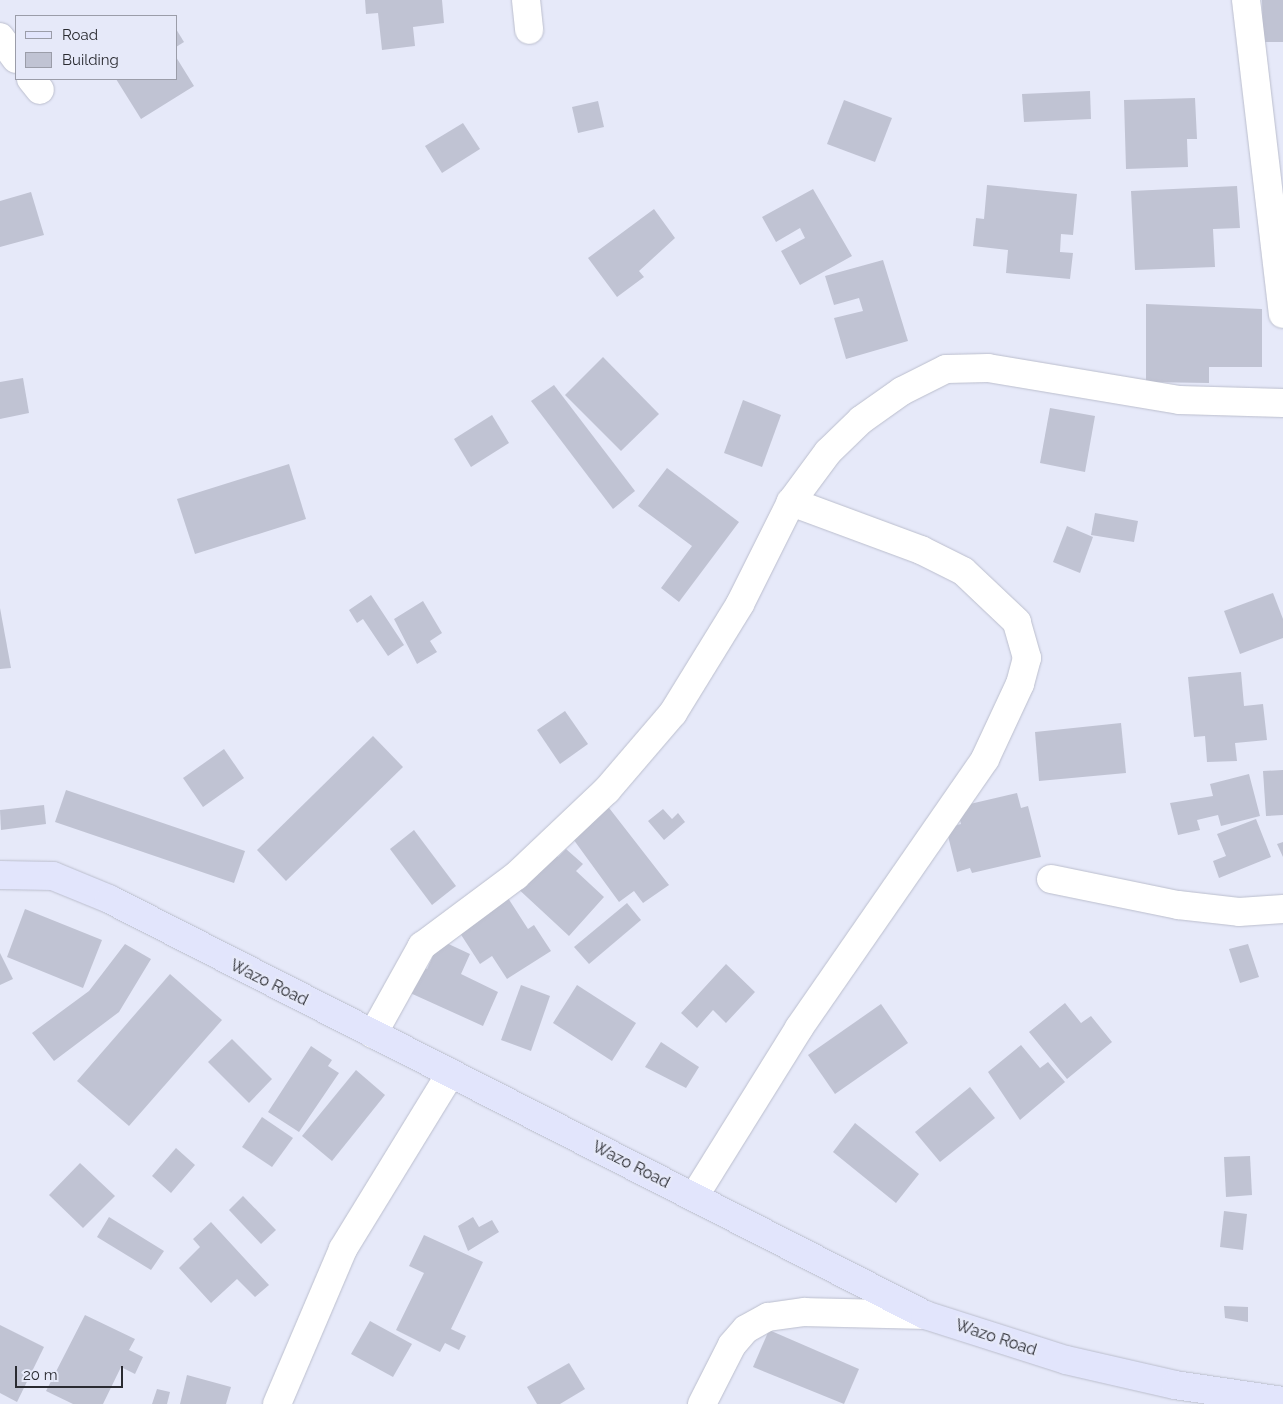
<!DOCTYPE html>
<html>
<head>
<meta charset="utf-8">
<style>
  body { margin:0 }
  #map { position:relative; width:1283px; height:1404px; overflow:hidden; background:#e6e9f9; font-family:Raleway,sans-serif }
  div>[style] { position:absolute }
  .building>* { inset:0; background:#c0c3d3 }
  .roads { filter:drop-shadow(0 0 1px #bbbecd) drop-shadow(0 0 1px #bbbecd) }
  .street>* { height:28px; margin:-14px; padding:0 14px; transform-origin:14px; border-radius:14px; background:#fff }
  .secondary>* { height:28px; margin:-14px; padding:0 14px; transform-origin:14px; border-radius:14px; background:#e2e5fc }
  span { translate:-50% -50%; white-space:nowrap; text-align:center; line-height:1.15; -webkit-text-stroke:4.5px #e6e9f9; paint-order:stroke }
  .street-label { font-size:16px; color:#2a2b31 }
  .legend { position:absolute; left:15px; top:15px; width:162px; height:65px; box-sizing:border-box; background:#e6e9f9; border:1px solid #9b9da9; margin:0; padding:6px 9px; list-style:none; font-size:15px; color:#2a2b31 }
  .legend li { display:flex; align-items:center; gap:10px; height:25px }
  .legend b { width:25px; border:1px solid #9b9da9 }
  .scale { position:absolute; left:15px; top:1366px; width:108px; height:22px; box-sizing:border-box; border:2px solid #2a2b31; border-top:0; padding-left:6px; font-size:15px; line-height:18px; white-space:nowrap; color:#2a2b31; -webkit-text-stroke:4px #e6e9f9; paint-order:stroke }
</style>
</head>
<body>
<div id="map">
  <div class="building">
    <i style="clip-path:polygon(365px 0,442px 0,444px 23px,413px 27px,415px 46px,382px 50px,378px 13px,366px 14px)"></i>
    <i style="clip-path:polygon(1262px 0,1283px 0,1283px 42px,1263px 42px)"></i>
    <i style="clip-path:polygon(176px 29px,184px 42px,176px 47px)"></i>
    <i style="clip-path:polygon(176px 57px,194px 86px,141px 119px,116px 79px,176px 79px)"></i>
    <i style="clip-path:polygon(1090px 91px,1091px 119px,1024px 122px,1022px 94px)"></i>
    <i style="clip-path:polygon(1195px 98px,1197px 139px,1187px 139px,1188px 167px,1126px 169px,1124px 100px)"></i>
    <i style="clip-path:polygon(844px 100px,892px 118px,875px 162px,827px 144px)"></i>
    <i style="clip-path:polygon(598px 101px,604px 127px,578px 133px,572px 107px)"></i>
    <i style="clip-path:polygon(463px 123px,480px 149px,442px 173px,425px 146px)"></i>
    <i style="clip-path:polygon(987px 185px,1077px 194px,1073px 235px,1061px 234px,1060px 252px,1073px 253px,1070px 279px,1006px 273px,1008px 250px,973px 246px,976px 218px,984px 219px)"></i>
    <i style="clip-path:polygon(1237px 186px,1240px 228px,1213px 229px,1215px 267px,1135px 270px,1131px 191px)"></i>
    <i style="clip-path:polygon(813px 189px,852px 256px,800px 285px,781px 251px,805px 238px,800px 228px,776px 242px,762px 217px)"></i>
    <i style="clip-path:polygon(31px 192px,44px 235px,0 247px,0 201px)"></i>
    <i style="clip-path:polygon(654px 209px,675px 238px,639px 271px,644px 277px,617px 297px,588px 258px)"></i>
    <i style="clip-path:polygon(883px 260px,908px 341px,846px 359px,834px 318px,863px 311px,859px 298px,834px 305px,825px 276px)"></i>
    <i style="clip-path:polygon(1146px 304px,1262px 309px,1262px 367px,1209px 367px,1209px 383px,1146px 382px)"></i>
    <i style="clip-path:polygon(603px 357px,659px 414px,621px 451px,565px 395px)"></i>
    <i style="clip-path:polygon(23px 378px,29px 413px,0 419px,0 382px)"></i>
    <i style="clip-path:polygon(554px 385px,635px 491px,613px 509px,531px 401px)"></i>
    <i style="clip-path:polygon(743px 400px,781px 415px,762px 467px,724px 453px)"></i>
    <i style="clip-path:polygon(1050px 408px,1095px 416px,1085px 472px,1040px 463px)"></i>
    <i style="clip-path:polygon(492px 415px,509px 443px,471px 467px,454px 439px)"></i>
    <i style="clip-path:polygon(289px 464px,306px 519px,195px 554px,177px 499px)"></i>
    <i style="clip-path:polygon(667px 468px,739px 522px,679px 602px,661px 588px,692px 546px,638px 506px)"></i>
    <i style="clip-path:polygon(1095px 513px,1138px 521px,1134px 542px,1091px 535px)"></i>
    <i style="clip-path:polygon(1067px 526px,1093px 537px,1080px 573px,1053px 562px)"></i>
    <i style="clip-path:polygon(1273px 593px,1283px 619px,1283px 638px,1240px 654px,1224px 611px)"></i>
    <i style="clip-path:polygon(371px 595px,404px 645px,388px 656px,363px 619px,357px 623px,349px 610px)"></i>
    <i style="clip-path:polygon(423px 601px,442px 633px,430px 641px,437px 652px,417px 664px,394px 619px)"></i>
    <i style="clip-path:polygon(0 608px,11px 668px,0 669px)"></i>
    <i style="clip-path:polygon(1241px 672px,1244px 706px,1263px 704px,1267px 740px,1235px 743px,1237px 761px,1207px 762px,1205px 736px,1194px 737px,1188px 677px)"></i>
    <i style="clip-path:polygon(565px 711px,588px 744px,560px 764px,537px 730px)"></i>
    <i style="clip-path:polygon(1121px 723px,1126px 773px,1039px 781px,1035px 732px)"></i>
    <i style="clip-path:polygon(373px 736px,403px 767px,286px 881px,257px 850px)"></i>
    <i style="clip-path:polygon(224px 749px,244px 778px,203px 807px,183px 778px)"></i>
    <i style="clip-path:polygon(1283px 770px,1283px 815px,1266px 816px,1263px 771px)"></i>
    <i style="clip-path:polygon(1249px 774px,1260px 816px,1221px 826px,1218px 815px,1197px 820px,1200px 830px,1178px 835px,1170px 803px,1213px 796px,1210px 784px)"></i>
    <i style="clip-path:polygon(66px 790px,245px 851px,234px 883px,55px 822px)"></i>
    <i style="clip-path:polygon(1017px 793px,1021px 808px,1028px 806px,1041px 857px,972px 873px,970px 868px,957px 872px,946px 828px,961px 824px,957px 807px)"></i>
    <i style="clip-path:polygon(606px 804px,669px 885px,643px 903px,634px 891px,619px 902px,568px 832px)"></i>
    <i style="clip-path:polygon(44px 805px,46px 824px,1px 830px,0 810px)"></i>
    <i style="clip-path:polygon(663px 809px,672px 819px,678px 813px,685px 822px,664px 840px,648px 821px)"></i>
    <i style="clip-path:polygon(1256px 819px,1271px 857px,1219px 878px,1213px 861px,1226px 856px,1217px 834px)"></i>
    <i style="clip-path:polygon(414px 830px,456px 886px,432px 905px,390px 849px)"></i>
    <i style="clip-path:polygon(1283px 842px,1283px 857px,1277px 844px)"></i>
    <i style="clip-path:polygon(548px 848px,558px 857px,566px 849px,583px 864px,576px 871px,604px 897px,569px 936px,514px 885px)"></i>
    <i style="clip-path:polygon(508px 898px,528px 929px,534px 925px,551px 951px,507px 979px,492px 956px,480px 964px,458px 930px)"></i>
    <i style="clip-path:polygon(627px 903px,641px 920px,589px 964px,574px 947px)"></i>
    <i style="clip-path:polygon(25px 909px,102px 940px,83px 988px,7px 957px)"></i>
    <i style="clip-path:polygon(440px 940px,470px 954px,461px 974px,498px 992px,483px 1026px,408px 992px,420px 966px,427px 969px)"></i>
    <i style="clip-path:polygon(125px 944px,151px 959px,119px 1012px,54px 1061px,32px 1033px,89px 991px)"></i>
    <i style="clip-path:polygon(1248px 944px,1259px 977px,1240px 983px,1229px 949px)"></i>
    <i style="clip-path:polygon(0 953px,13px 979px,0 985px)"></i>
    <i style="clip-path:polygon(726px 964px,755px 992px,726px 1023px,713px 1010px,697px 1028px,681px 1013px)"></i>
    <i style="clip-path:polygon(170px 974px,222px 1020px,129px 1126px,77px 1081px)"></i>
    <i style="clip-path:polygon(521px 985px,550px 996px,531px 1051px,501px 1040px)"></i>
    <i style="clip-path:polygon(577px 985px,636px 1023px,612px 1061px,553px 1023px)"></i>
    <i style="clip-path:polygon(1065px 1003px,1081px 1023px,1091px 1016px,1112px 1042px,1067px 1079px,1029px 1032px)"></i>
    <i style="clip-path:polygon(881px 1004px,908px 1043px,835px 1094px,808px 1055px)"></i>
    <i style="clip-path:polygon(232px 1039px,272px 1079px,249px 1103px,208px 1062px)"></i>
    <i style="clip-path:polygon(661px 1042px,699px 1067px,686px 1088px,645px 1067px)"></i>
    <i style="clip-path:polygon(1021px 1045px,1040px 1068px,1048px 1062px,1065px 1082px,1020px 1120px,988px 1072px)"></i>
    <i style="clip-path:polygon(311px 1046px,332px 1060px,328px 1066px,339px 1073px,299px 1132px,268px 1112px)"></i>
    <i style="clip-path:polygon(356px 1070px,385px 1095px,332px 1161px,302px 1136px)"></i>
    <i style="clip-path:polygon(970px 1087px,995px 1118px,940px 1162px,915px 1132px)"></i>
    <i style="clip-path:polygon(262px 1117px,293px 1138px,272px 1167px,242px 1147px)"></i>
    <i style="clip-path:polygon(855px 1123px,919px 1174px,896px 1203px,833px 1152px)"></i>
    <i style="clip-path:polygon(176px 1148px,195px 1165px,171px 1193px,152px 1176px)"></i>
    <i style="clip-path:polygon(1250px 1156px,1252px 1195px,1226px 1197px,1224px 1157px)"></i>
    <i style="clip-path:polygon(80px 1163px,115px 1196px,83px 1228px,49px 1195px)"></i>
    <i style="clip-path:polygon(243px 1196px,276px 1230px,261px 1244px,229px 1210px)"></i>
    <i style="clip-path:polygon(1224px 1211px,1247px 1214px,1243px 1250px,1220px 1247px)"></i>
    <i style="clip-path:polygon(109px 1217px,164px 1251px,151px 1270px,97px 1237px)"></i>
    <i style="clip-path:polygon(473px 1217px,479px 1227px,492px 1220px,499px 1232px,468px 1251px,458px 1226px)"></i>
    <i style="clip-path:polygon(211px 1222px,269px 1285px,255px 1297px,237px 1279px,211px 1303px,179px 1268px,200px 1247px,193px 1239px)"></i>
    <i style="clip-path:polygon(424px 1235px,483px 1262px,451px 1329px,466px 1336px,459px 1350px,445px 1343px,440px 1352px,396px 1330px,424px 1273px,409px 1266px)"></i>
    <i style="clip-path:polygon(1224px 1306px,1248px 1307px,1248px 1322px,1225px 1318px)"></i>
    <i style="clip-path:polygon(85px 1315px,135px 1339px,129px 1350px,143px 1357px,135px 1374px,121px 1367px,103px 1404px,73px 1404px,46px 1391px)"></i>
    <i style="clip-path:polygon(370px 1321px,412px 1344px,393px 1377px,351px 1354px)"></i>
    <i style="clip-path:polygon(0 1325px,44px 1347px,17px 1402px,0 1393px)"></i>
    <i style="clip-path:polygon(769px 1330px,859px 1369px,844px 1404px,753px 1367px)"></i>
    <i style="clip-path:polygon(569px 1363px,585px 1389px,560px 1404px,537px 1404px,527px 1387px)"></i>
    <i style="clip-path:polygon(187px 1375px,231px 1387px,226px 1404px,180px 1404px)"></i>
    <i style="clip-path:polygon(157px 1389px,170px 1392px,167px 1404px,152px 1404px)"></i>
  </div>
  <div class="roads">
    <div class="street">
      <i style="left:526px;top:0;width:30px;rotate:84deg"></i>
      <i style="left:1246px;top:0;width:316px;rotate:83.3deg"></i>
      <i style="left:0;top:37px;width:27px;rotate:54deg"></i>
      <i style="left:31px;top:79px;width:14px;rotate:51deg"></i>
      <i style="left:1051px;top:879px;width:130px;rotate:11.6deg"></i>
      <i style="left:1178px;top:905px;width:61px;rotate:6.5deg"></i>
      <i style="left:1239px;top:912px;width:44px;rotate:-3.9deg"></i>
      <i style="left:373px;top:1034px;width:101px;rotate:-60.9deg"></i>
      <i style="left:422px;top:946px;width:117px;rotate:-36.7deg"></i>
      <i style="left:516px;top:876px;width:125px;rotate:-43.4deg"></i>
      <i style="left:607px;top:790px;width:101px;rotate:-49.4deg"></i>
      <i style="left:673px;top:713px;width:128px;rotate:-58.4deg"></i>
      <i style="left:740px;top:604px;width:114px;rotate:-63.4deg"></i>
      <i style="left:791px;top:502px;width:62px;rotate:-53.5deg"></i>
      <i style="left:828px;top:452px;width:46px;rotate:-44.1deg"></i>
      <i style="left:861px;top:420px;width:50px;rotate:-35.3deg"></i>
      <i style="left:902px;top:391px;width:49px;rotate:-26.6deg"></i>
      <i style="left:946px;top:369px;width:42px;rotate:-1.4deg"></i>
      <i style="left:988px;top:368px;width:194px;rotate:9.5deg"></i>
      <i style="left:1179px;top:400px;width:104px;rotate:1.7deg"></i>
      <i style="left:694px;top:1197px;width:199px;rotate:-58.1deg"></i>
      <i style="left:799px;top:1028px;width:327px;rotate:-55.3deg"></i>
      <i style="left:985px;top:759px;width:83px;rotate:-65deg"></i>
      <i style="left:1020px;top:684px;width:27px;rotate:-75deg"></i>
      <i style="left:1027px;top:658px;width:37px;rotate:-106deg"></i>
      <i style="left:1017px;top:622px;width:74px;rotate:-136.6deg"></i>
      <i style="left:963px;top:571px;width:47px;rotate:-153.4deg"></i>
      <i style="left:921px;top:550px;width:139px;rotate:-159.7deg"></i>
      <i style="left:277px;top:1404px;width:168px;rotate:-66.9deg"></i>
      <i style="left:343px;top:1249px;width:206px;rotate:-58.5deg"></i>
      <i style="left:702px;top:1404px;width:66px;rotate:-63deg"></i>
      <i style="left:732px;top:1345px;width:21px;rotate:-49deg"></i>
      <i style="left:746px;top:1329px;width:25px;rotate:-29deg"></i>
      <i style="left:768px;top:1317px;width:37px;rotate:-8deg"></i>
      <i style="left:805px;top:1312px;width:120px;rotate:1.4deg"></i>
    </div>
    <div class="secondary">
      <i style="left:0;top:875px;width:53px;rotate:1.1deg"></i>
      <i style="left:53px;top:876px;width:61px;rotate:22.3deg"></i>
      <i style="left:109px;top:899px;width:916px;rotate:27.01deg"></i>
      <i style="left:925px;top:1315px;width:148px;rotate:17.7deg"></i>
      <i style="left:1066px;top:1360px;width:112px;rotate:12.9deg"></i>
      <i style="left:1175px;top:1385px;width:109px;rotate:8.4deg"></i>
    </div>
  </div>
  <div class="street-label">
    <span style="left:269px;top:983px;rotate:26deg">Wazo Road</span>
    <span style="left:631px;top:1165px;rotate:27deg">Wazo Road</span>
    <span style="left:996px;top:1338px;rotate:18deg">Wazo Road</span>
  </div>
  <ul class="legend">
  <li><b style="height:6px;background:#e2e5fc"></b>Road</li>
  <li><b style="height:14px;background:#c0c3d3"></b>Building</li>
  </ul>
  <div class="scale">20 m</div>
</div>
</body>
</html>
